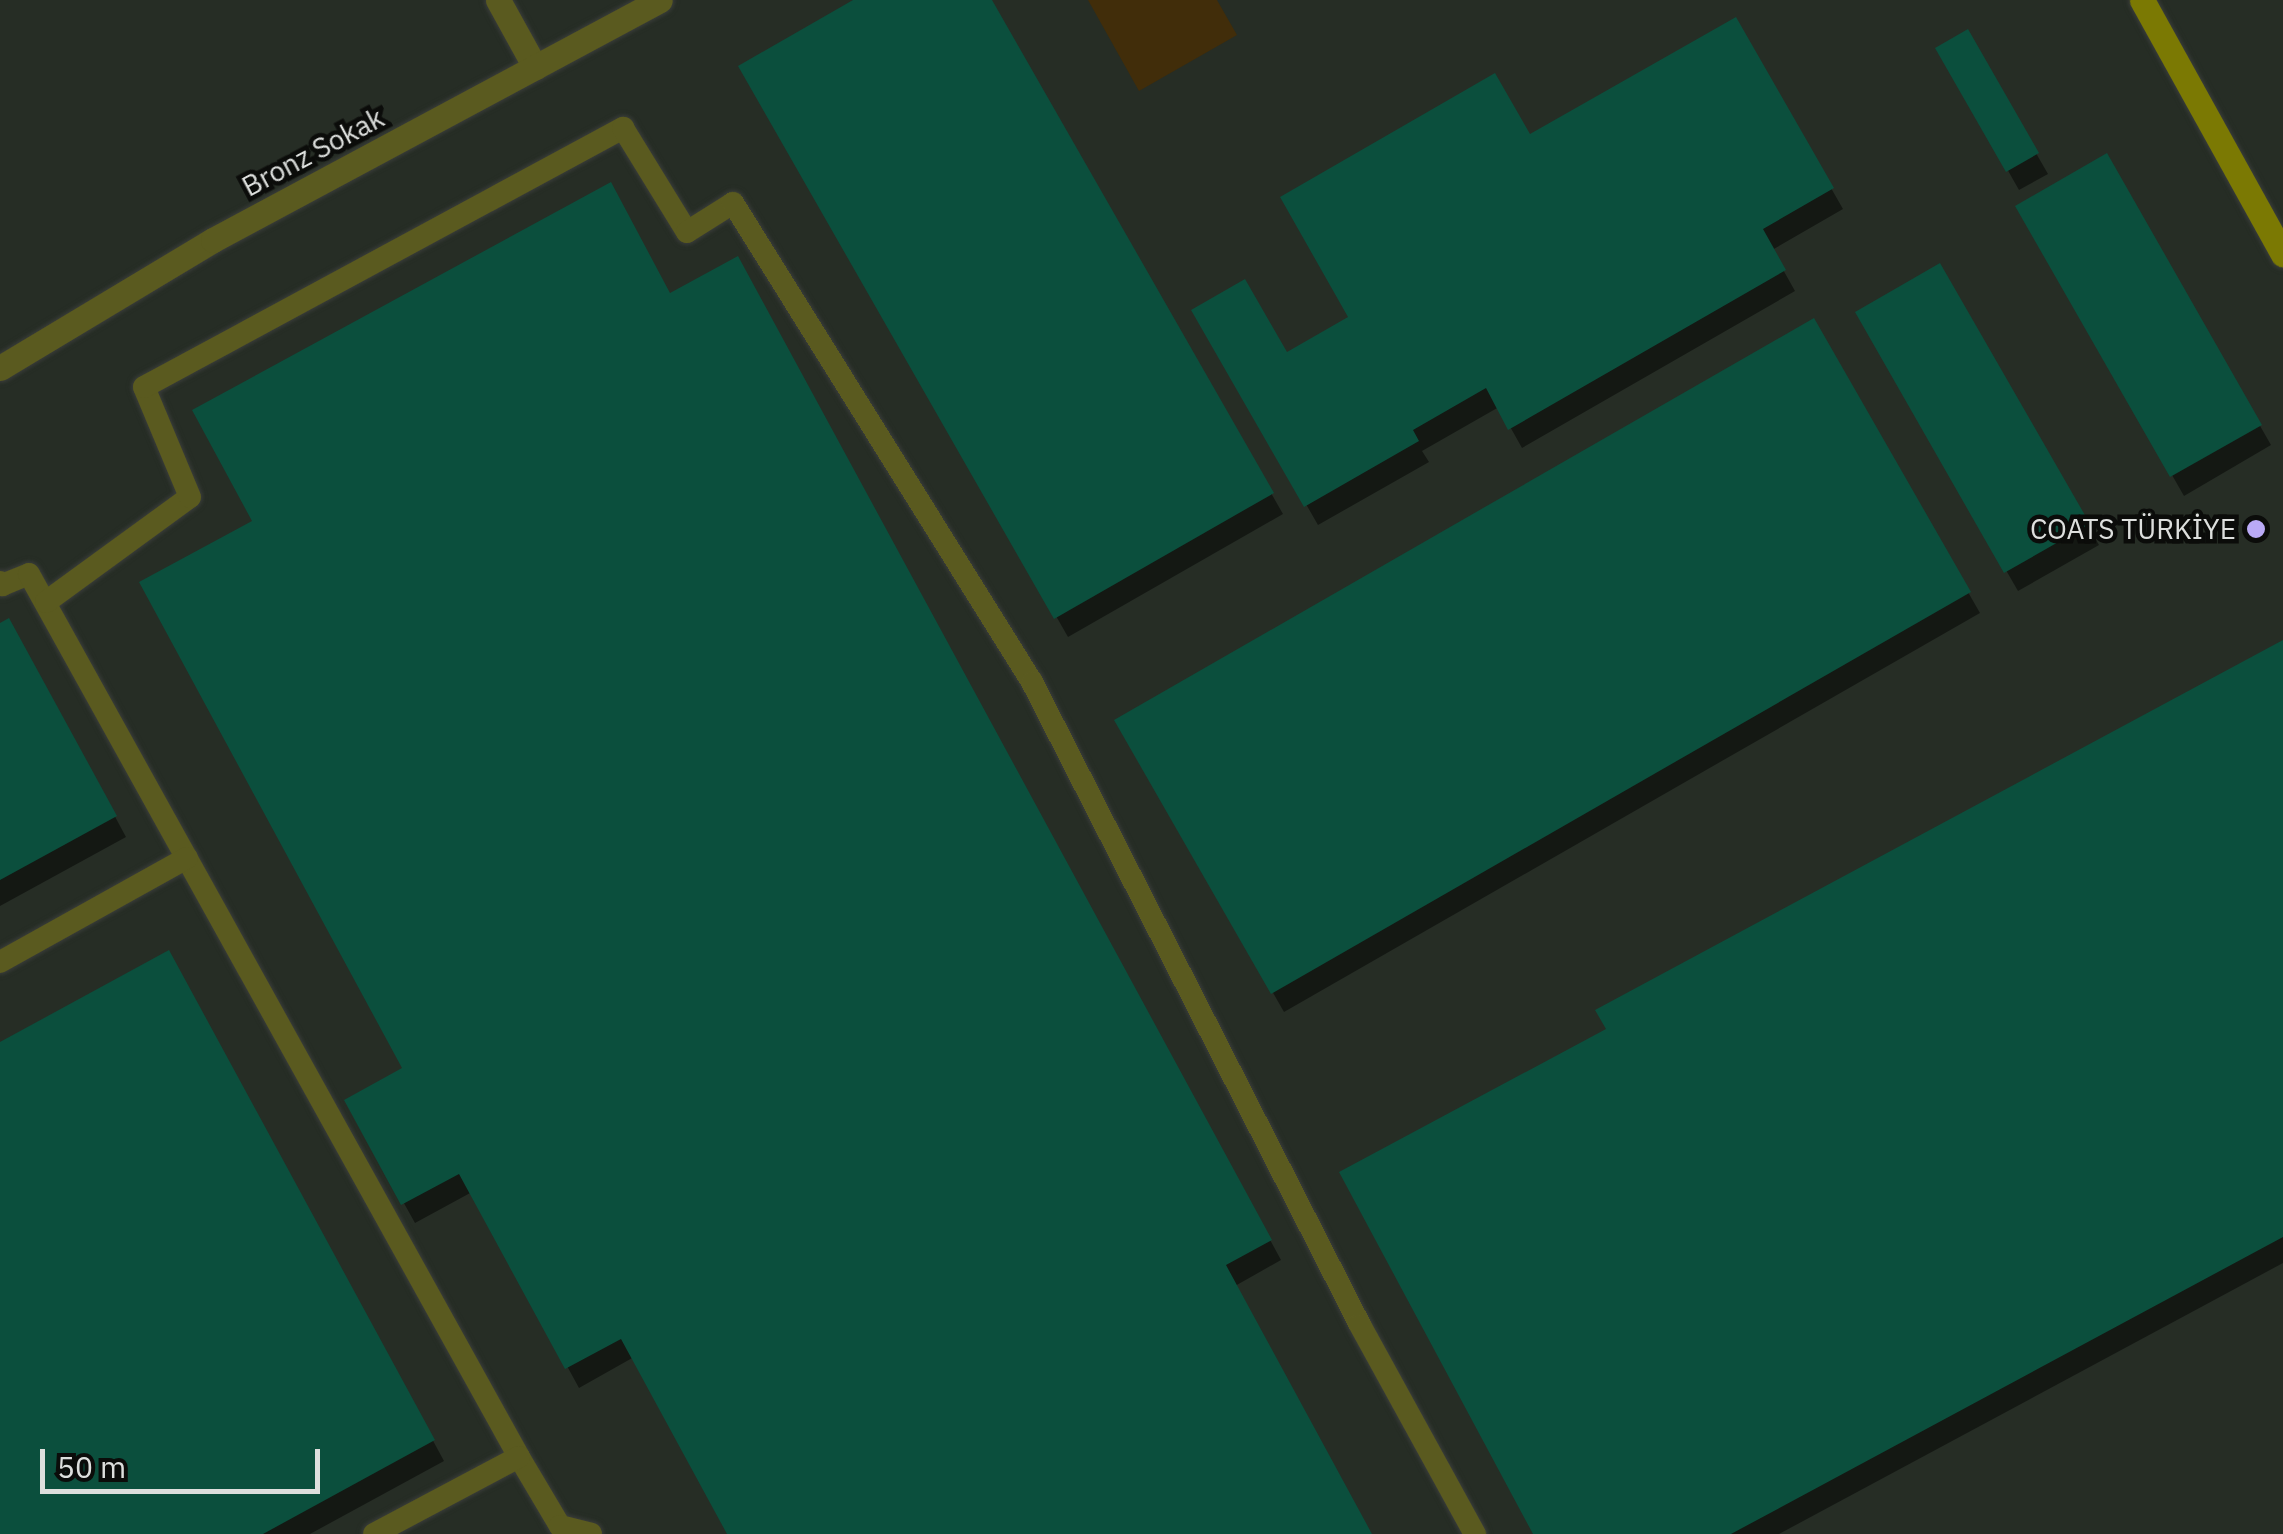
<!DOCTYPE html>
<html>
<head>
<meta charset="utf-8">
<style>
  body { margin:0 }
  #map { position:relative; width:2283px; height:1534px; overflow:hidden; background:#20231f; font-family:"IBM Plex Sans",sans-serif }
  div>[style] { position:absolute }
  .built>* { inset:0; background:#262d25 }
  .green>* { inset:0; background:#412d0a }
  .shadow>* { inset:0; background:#0007 }
  .building>* { inset:0; background:#0b4f3d }
  .roads { filter:drop-shadow(0 0 2px #3a3d3a) drop-shadow(0 0 2px #3a3d3a) }
  .service>* { height:22px; margin:-11px; padding:0 11px; transform-origin:11px; border-radius:11px; background:#5a5a1f }
  .minor>* { height:25px; margin:-12.5px; padding:0 12.5px; transform-origin:12.5px; border-radius:12.5px; background:#5a5a1f }
  .secondary>* { height:25px; margin:-12.5px; padding:0 12.5px; transform-origin:12.5px; border-radius:12.5px; background:#7b7903 }
  .dots>* { width:28px; height:28px; translate:-50% -50%; box-sizing:border-box; border:5px solid #0b0c0a; border-radius:50% }
  span { translate:-50% -50%; white-space:nowrap; text-align:center; line-height:1.15; -webkit-text-stroke:9px #0b0c0a; paint-order:stroke }
  .street-label { font-size:28px; color:#dddfdd }
  .poi-label { font-size:28px; color:#dddfdd }
  .right { translate:-100% -50%; text-align:right }
  .scale { position:absolute; left:40px; top:1449px; width:280px; height:45px; box-sizing:border-box; border:5px solid #dddfdd; border-top:0; padding-left:12px; font-size:30px; line-height:35px; white-space:nowrap; color:#dddfdd; -webkit-text-stroke:8px #0b0c0a; paint-order:stroke }
</style>
</head>
<body>
<div id="map">
  <div class="built">
    <i style="clip-path:polygon(0 0,2283px 0,2283px 1534px,0 1534px)"></i>
  </div>
  <div class="green">
    <i style="clip-path:polygon(1088px 0,1217px 0,1237px 35px,1139px 91px)"></i>
  </div>
  <div class="shadow">
    <i style="clip-path:polygon(858px 0,989px 0,1283px 514px,1068px 637px,742px 67px)"></i>
    <i style="clip-path:polygon(1735px 20px,1843px 209px,1772px 250px,1795px 291px,1522px 448px,1499px 407px,1422px 451px,1429px 462px,1318px 525px,1195px 311px,1286px 355px,1352px 317px,1529px 138px)"></i>
    <i style="clip-path:polygon(1967px 33px,2048px 174px,2019px 190px,1939px 49px)"></i>
    <i style="clip-path:polygon(2106px 157px,2271px 445px,2184px 496px,2019px 207px)"></i>
    <i style="clip-path:polygon(1939px 266px,2099px 545px,2018px 591px,1858px 313px)"></i>
    <i style="clip-path:polygon(749px 279px,1281px 1260px,1235px 1286px,1370px 1534px,730px 1534px,634px 1357px,579px 1388px,472px 1192px,415px 1223px,347px 1101px,405px 1069px,670px 296px)"></i>
    <i style="clip-path:polygon(1813px 322px,1980px 613px,1284px 1012px,1117px 721px)"></i>
    <i style="clip-path:polygon(0 626px,20px 641px,126px 837px,0 906px)"></i>
    <i style="clip-path:polygon(2283px 643px,2283px 1263px,1779px 1534px,1536px 1534px,1609px 1030px)"></i>
    <i style="clip-path:polygon(180px 973px,444px 1461px,310px 1534px,0 1534px,0 1045px)"></i>
  </div>
  <div class="building">
    <i style="clip-path:polygon(853px 0,992px 0,1274px 493px,1054px 619px,738px 66px)"></i>
    <i style="clip-path:polygon(1736px 17px,1834px 188px,1763px 229px,1786px 270px,1508px 430px,1486px 388px,1413px 430px,1419px 441px,1304px 507px,1191px 310px,1245px 279px,1287px 352px,1348px 317px,1280px 197px,1495px 73px,1530px 134px)"></i>
    <i style="clip-path:polygon(1968px 29px,2039px 153px,2006px 172px,1935px 48px)"></i>
    <i style="clip-path:polygon(2107px 153px,2262px 425px,2170px 477px,2015px 206px)"></i>
    <i style="clip-path:polygon(611px 182px,670px 293px,738px 256px,1272px 1240px,1226px 1265px,1372px 1534px,727px 1534px,621px 1339px,565px 1369px,459px 1174px,401px 1205px,344px 1100px,402px 1068px,139px 582px,252px 521px,192px 410px)"></i>
    <i style="clip-path:polygon(1940px 263px,2090px 524px,2004px 573px,1855px 312px)"></i>
    <i style="clip-path:polygon(1814px 318px,1971px 592px,1271px 994px,1114px 720px)"></i>
    <i style="clip-path:polygon(9px 618px,117px 816px,0 880px,0 623px)"></i>
    <i style="clip-path:polygon(2283px 640px,2283px 1237px,1731px 1534px,1533px 1534px,1339px 1172px,1606px 1029px,1595px 1010px)"></i>
    <i style="clip-path:polygon(169px 950px,435px 1440px,263px 1534px,0 1534px,0 1042px)"></i>
  </div>
  <div class="roads">
    <div class="service">
      <i style="left:0;top:582px;width:4px;rotate:56deg"></i>
      <i style="left:2px;top:585px;width:29px;rotate:-22deg"></i>
      <i style="left:29px;top:574px;width:1010px;rotate:60.97deg"></i>
      <i style="left:519px;top:1457px;width:80px;rotate:59.3deg"></i>
      <i style="left:560px;top:1526px;width:32px;rotate:14deg"></i>
      <i style="left:46px;top:602px;width:178px;rotate:-36.1deg"></i>
      <i style="left:190px;top:497px;width:119px;rotate:-112.7deg"></i>
      <i style="left:144px;top:387px;width:545px;rotate:-28.4deg"></i>
      <i style="left:623px;top:128px;width:122px;rotate:58.4deg"></i>
      <i style="left:687px;top:232px;width:54px;rotate:-32.2deg"></i>
      <i style="left:733px;top:203px;width:565px;rotate:58.03deg"></i>
      <i style="left:1032px;top:682px;width:722px;rotate:62.97deg"></i>
      <i style="left:1360px;top:1325px;width:239px;rotate:61.2deg"></i>
      <i style="left:0;top:962px;width:214px;rotate:-29.1deg"></i>
      <i style="left:374px;top:1534px;width:164px;rotate:-28deg"></i>
    </div>
    <div class="minor">
      <i style="left:498px;top:0;width:77px;rotate:61.1deg"></i>
      <i style="left:0;top:368px;width:249px;rotate:-31deg"></i>
      <i style="left:213px;top:240px;width:507px;rotate:-28.23deg"></i>
    </div>
    <div class="secondary">
      <i style="left:2142px;top:0;width:291px;rotate:61deg"></i>
    </div>
  </div>
  <div class="dots">
    <i style="left:2256px;top:529px;background:#baaaf6"></i>
  </div>
  <div class="street-label">
    <span style="left:313px;top:152px;rotate:-28deg">Bronz Sokak</span>
  </div>
  <div class="poi-label">
    <span class="right" style="left:2236px;top:529px">COATS TÜRKİYE</span>
  </div>
  <div class="scale">50 m</div>
</div>
</body>
</html>
